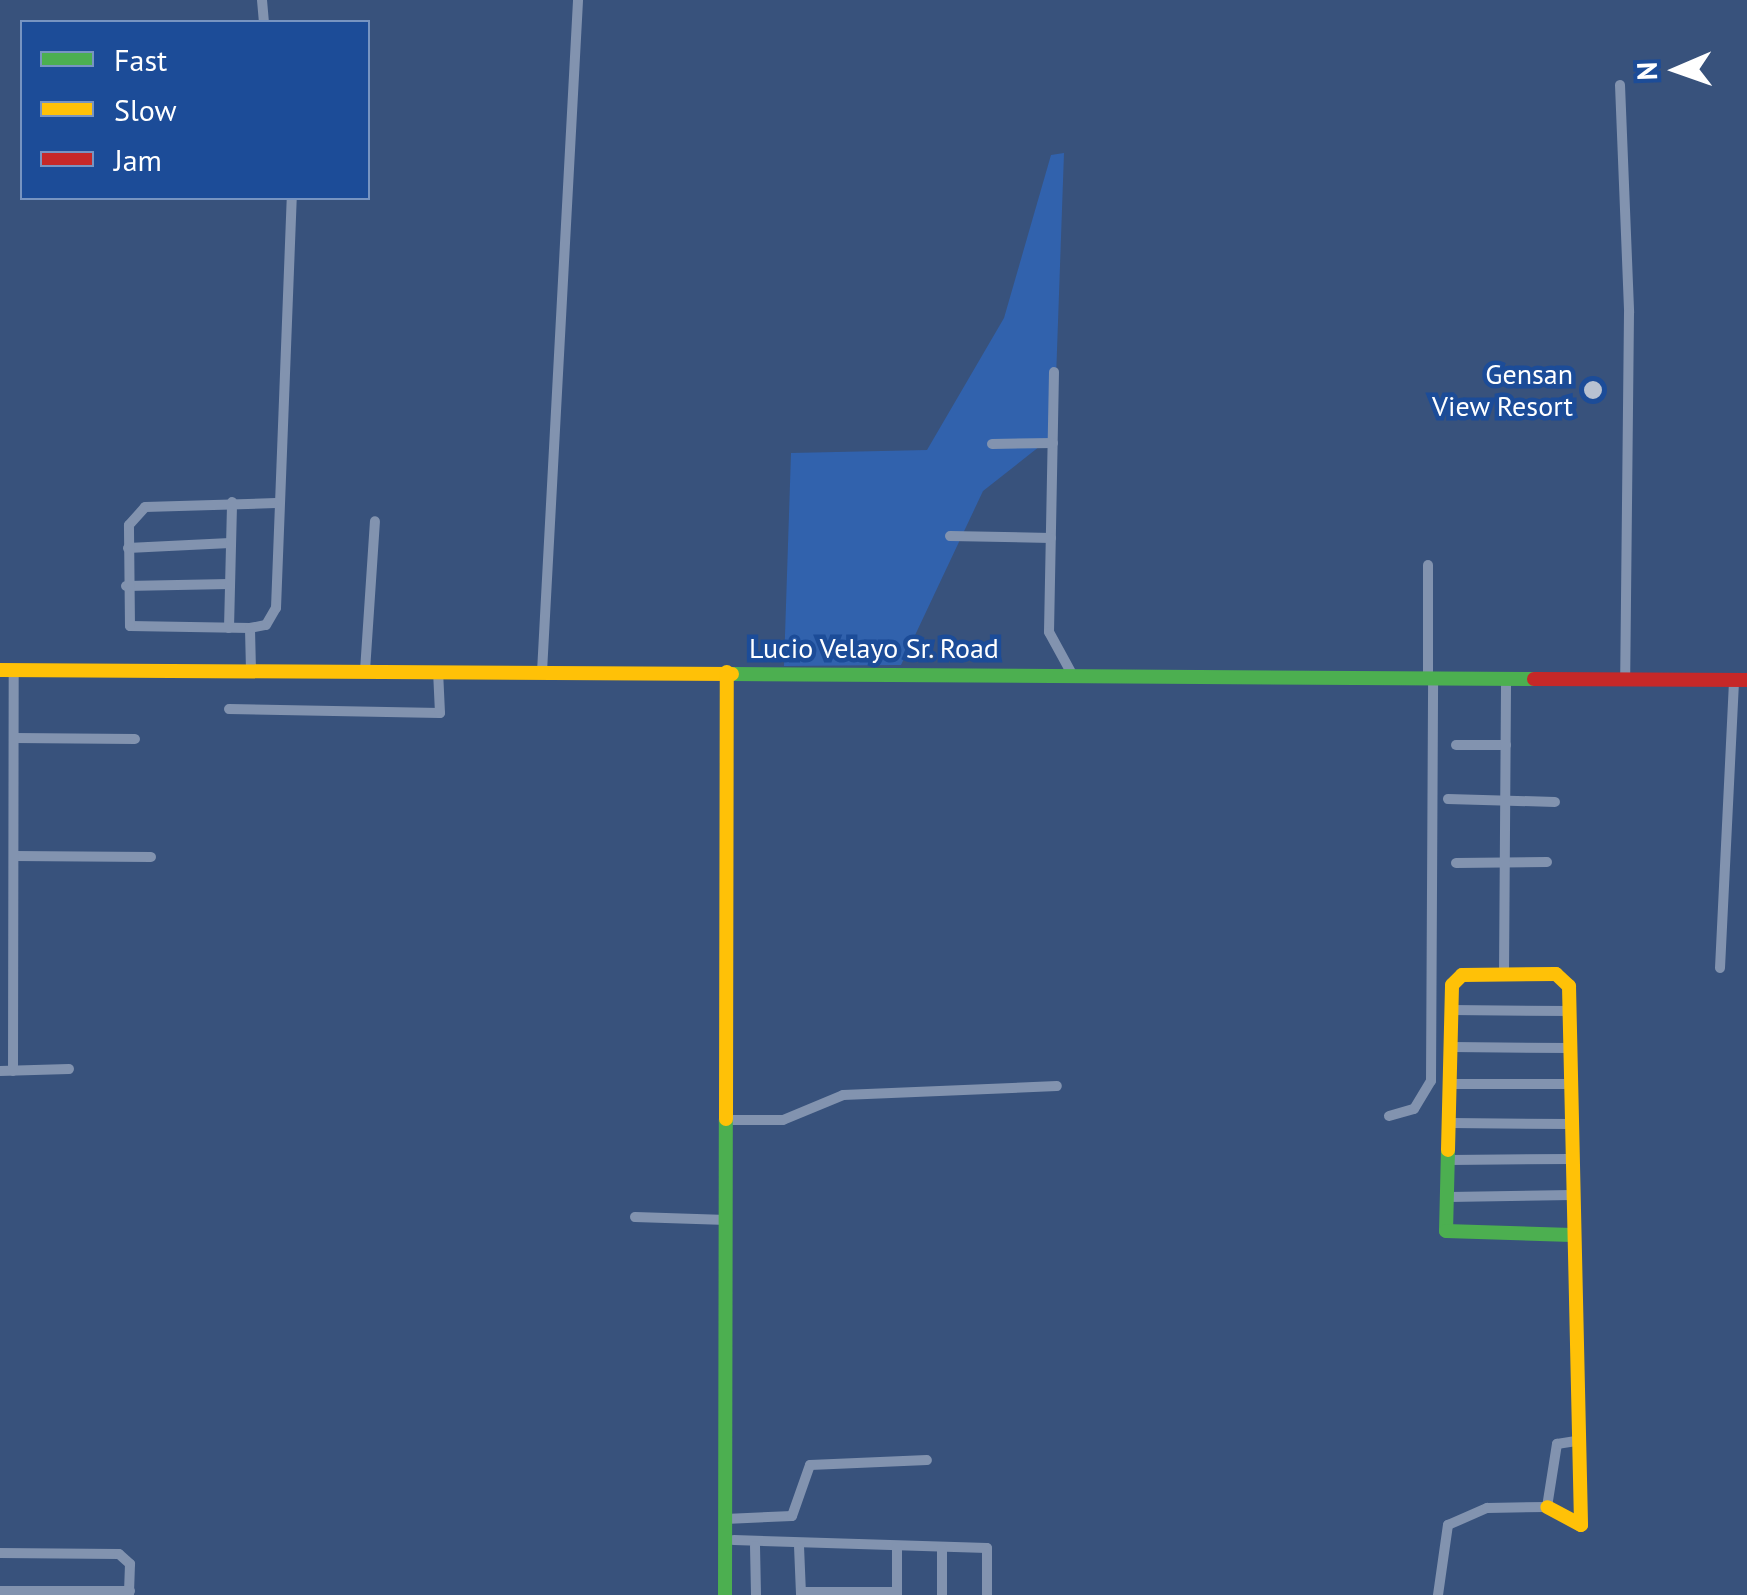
<!DOCTYPE html>
<html>
<head>
<meta charset="utf-8">
<style>
  body { margin:0 }
  #map { position:relative; width:1747px; height:1595px; overflow:hidden; background:#38527c; font-family:"PT Sans",sans-serif }
  div>[style] { position:absolute }
  .green>* { inset:0; background:#3162ad }
  .street>* { height:10px; margin:-5px; padding:0 5px; transform-origin:5px; border-radius:5px; background:#8293af }
  .fast>* { height:14px; margin:-7px; padding:0 7px; transform-origin:7px; border-radius:7px; background:#4caf50 }
  .slow>* { height:14px; margin:-7px; padding:0 7px; transform-origin:7px; border-radius:7px; background:#ffc107 }
  .jam>* { height:14px; margin:-7px; padding:0 7px; transform-origin:7px; border-radius:7px; background:#c62828 }
  .dots>* { width:28px; height:28px; translate:-50% -50%; box-sizing:border-box; border:5px solid #1c4c98; border-radius:50% }
  span { translate:-50% -50%; white-space:nowrap; text-align:center; line-height:1.15; -webkit-text-stroke:9px #1c4c98; paint-order:stroke }
  .poi-label { font-size:28px; color:#fff }
  .right { translate:-100% -50%; text-align:right }
  .street-label { font-size:28px; color:#fff }
  .legend { position:absolute; left:20px; top:20px; width:350px; height:180px; box-sizing:border-box; background:#1c4c98; border:2px solid #7794c1; margin:0; padding:12px 18px; list-style:none; font-size:30px; color:#fff }
  .legend li { display:flex; align-items:center; gap:20px; height:50px }
  .legend b { width:50px; border:2px solid #7794c1 }
  .north { position:absolute; left:1627px; top:20px; width:100px; height:100px; -webkit-text-stroke:8px #1c4c98; paint-order:stroke; rotate:268deg; font-size:28px; font-weight:700; line-height:40px; text-align:center; color:#fff }
  .north::after { content:''; display:block; margin:auto; width:35px; height:45px; background:#fff; clip-path:polygon(50% 0,100% 100%,50% 72%,0 100%) }
</style>
</head>
<body>
<div id="map">
  <div class="green">
    <i style="clip-path:polygon(1064px 153px,1054px 435px,983px 491px,901px 665px,784px 666px,791px 453px,927px 450px,1004px 318px,1051px 155px)"></i>
  </div>
  <div class="street">
    <i style="left:262px;top:0;width:22px;rotate:85deg"></i>
    <i style="left:1620px;top:85px;width:228px;rotate:87.7deg"></i>
    <i style="left:1629px;top:313px;width:366px;rotate:90.6deg"></i>
    <i style="left:1054px;top:372px;width:260px;rotate:91.1deg"></i>
    <i style="left:1049px;top:632px;width:48px;rotate:61.3deg"></i>
    <i style="left:992px;top:444px;width:61px;rotate:-0.9deg"></i>
    <i style="left:950px;top:536px;width:101px;rotate:1.1deg"></i>
    <i style="left:128px;top:548px;width:102px;rotate:-2.8deg"></i>
    <i style="left:126px;top:586px;width:103px;rotate:-1.1deg"></i>
    <i style="left:229px;top:628px;width:126px;rotate:-88.6deg"></i>
    <i style="left:250px;top:628px;width:120px;rotate:-179deg"></i>
    <i style="left:130px;top:626px;width:101px;rotate:-90.6deg"></i>
    <i style="left:129px;top:525px;width:24px;rotate:-48deg"></i>
    <i style="left:145px;top:507px;width:131px;rotate:-1.7deg"></i>
    <i style="left:251px;top:670px;width:42px;rotate:-91.4deg"></i>
    <i style="left:250px;top:628px;width:16px;rotate:-11deg"></i>
    <i style="left:266px;top:625px;width:20px;rotate:-60deg"></i>
    <i style="left:276px;top:608px;width:410px;rotate:-87.8deg"></i>
    <i style="left:365px;top:671px;width:150px;rotate:-86.2deg"></i>
    <i style="left:542px;top:672px;width:673px;rotate:-86.93deg"></i>
    <i style="left:1428px;top:678px;width:113px;rotate:-90deg"></i>
    <i style="left:229px;top:709px;width:211px;rotate:1.1deg"></i>
    <i style="left:440px;top:713px;width:42px;rotate:-92.7deg"></i>
    <i style="left:15px;top:738px;width:120px;rotate:0.5deg"></i>
    <i style="left:1456px;top:745px;width:50px"></i>
    <i style="left:1448px;top:799px;width:107px;rotate:1.6deg"></i>
    <i style="left:14px;top:856px;width:137px;rotate:0.4deg"></i>
    <i style="left:1456px;top:863px;width:91px;rotate:-0.6deg"></i>
    <i style="left:1720px;top:968px;width:288px;rotate:-87.2deg"></i>
    <i style="left:1504px;top:974px;width:295px;rotate:-89.6deg"></i>
    <i style="left:1451px;top:1010px;width:119px;rotate:0.5deg"></i>
    <i style="left:1452px;top:1047px;width:118px;rotate:0.5deg"></i>
    <i style="left:0;top:1071px;width:69px;rotate:-1.7deg"></i>
    <i style="left:13px;top:1071px;width:401px;rotate:-89.9deg"></i>
    <i style="left:1451px;top:1084px;width:119px"></i>
    <i style="left:1389px;top:1116px;width:26px;rotate:-16deg"></i>
    <i style="left:1414px;top:1109px;width:33px;rotate:-59deg"></i>
    <i style="left:1431px;top:1081px;width:403px;rotate:-89.7deg"></i>
    <i style="left:728px;top:1120px;width:55px"></i>
    <i style="left:783px;top:1120px;width:65px;rotate:-22.6deg"></i>
    <i style="left:843px;top:1095px;width:214px;rotate:-2.4deg"></i>
    <i style="left:1451px;top:1123px;width:120px;rotate:0.5deg"></i>
    <i style="left:1450px;top:1160px;width:121px;rotate:-0.5deg"></i>
    <i style="left:1449px;top:1197px;width:123px;rotate:-0.9deg"></i>
    <i style="left:635px;top:1217px;width:92px;rotate:1.9deg"></i>
    <i style="left:725px;top:1519px;width:67px;rotate:-2.6deg"></i>
    <i style="left:792px;top:1516px;width:54px;rotate:-70.6deg"></i>
    <i style="left:810px;top:1465px;width:117px;rotate:-2.4deg"></i>
    <i style="left:734px;top:1540px;width:253px;rotate:1.8deg"></i>
    <i style="left:987px;top:1548px;width:47px;rotate:90deg"></i>
    <i style="left:755px;top:1546px;width:49px;rotate:88.8deg"></i>
    <i style="left:799px;top:1546px;width:48px;rotate:87.6deg"></i>
    <i style="left:942px;top:1548px;width:47px;rotate:90deg"></i>
    <i style="left:0;top:1553px;width:119px;rotate:0.5deg"></i>
    <i style="left:119px;top:1554px;width:15px;rotate:42deg"></i>
    <i style="left:130px;top:1564px;width:31px;rotate:92deg"></i>
    <i style="left:0;top:1591px;width:130px"></i>
    <i style="left:801px;top:1592px;width:96px"></i>
    <i style="left:897px;top:1595px;width:48px;rotate:-90deg"></i>
    <i style="left:1438px;top:1595px;width:71px;rotate:-81.9deg"></i>
    <i style="left:1448px;top:1525px;width:43px;rotate:-23.6deg"></i>
    <i style="left:1487px;top:1508px;width:60px;rotate:-1deg"></i>
    <i style="left:1547px;top:1507px;width:64px;rotate:-81deg"></i>
    <i style="left:1557px;top:1444px;width:24px;rotate:-9deg"></i>
  </div>
  <div class="fast">
    <i style="left:732px;top:674px;width:802px;rotate:0.36deg"></i>
    <i style="left:1448px;top:1150px;width:81px;rotate:91.4deg"></i>
    <i style="left:1446px;top:1231px;width:126px;rotate:1.8deg"></i>
    <i style="left:725px;top:1595px;width:476px;rotate:-89.9deg"></i>
  </div>
  <div class="slow">
    <i style="left:0;top:670px;width:732px;rotate:0.31deg"></i>
    <i style="left:726px;top:1119px;width:447px;rotate:-89.9deg"></i>
    <i style="left:1448px;top:1150px;width:165px;rotate:-88.6deg"></i>
    <i style="left:1452px;top:985px;width:14px;rotate:-45deg"></i>
    <i style="left:1462px;top:975px;width:94px;rotate:-0.6deg"></i>
    <i style="left:1556px;top:974px;width:18px;rotate:43deg"></i>
    <i style="left:1569px;top:986px;width:539px;rotate:88.72deg"></i>
    <i style="left:1581px;top:1525px;width:38px;rotate:-152deg"></i>
  </div>
  <div class="jam">
    <i style="left:1534px;top:679px;width:213px;rotate:0.3deg"></i>
  </div>
  <div class="dots">
    <i style="left:1593px;top:390px;background:#b9c2d1"></i>
  </div>
  <div class="poi-label">
    <span class="right" style="left:1573px;top:390px">Gensan<br>View Resort</span>
  </div>
  <div class="street-label">
    <span style="left:874px;top:648px">Lucio Velayo Sr. Road</span>
  </div>
  <ul class="legend">
  <li><b style="height:12px;background:#4caf50"></b>Fast</li>
  <li><b style="height:12px;background:#ffc107"></b>Slow</li>
  <li><b style="height:12px;background:#c62828"></b>Jam</li>
  </ul>
  <div class="north">N</div>
</div>
</body>
</html>
